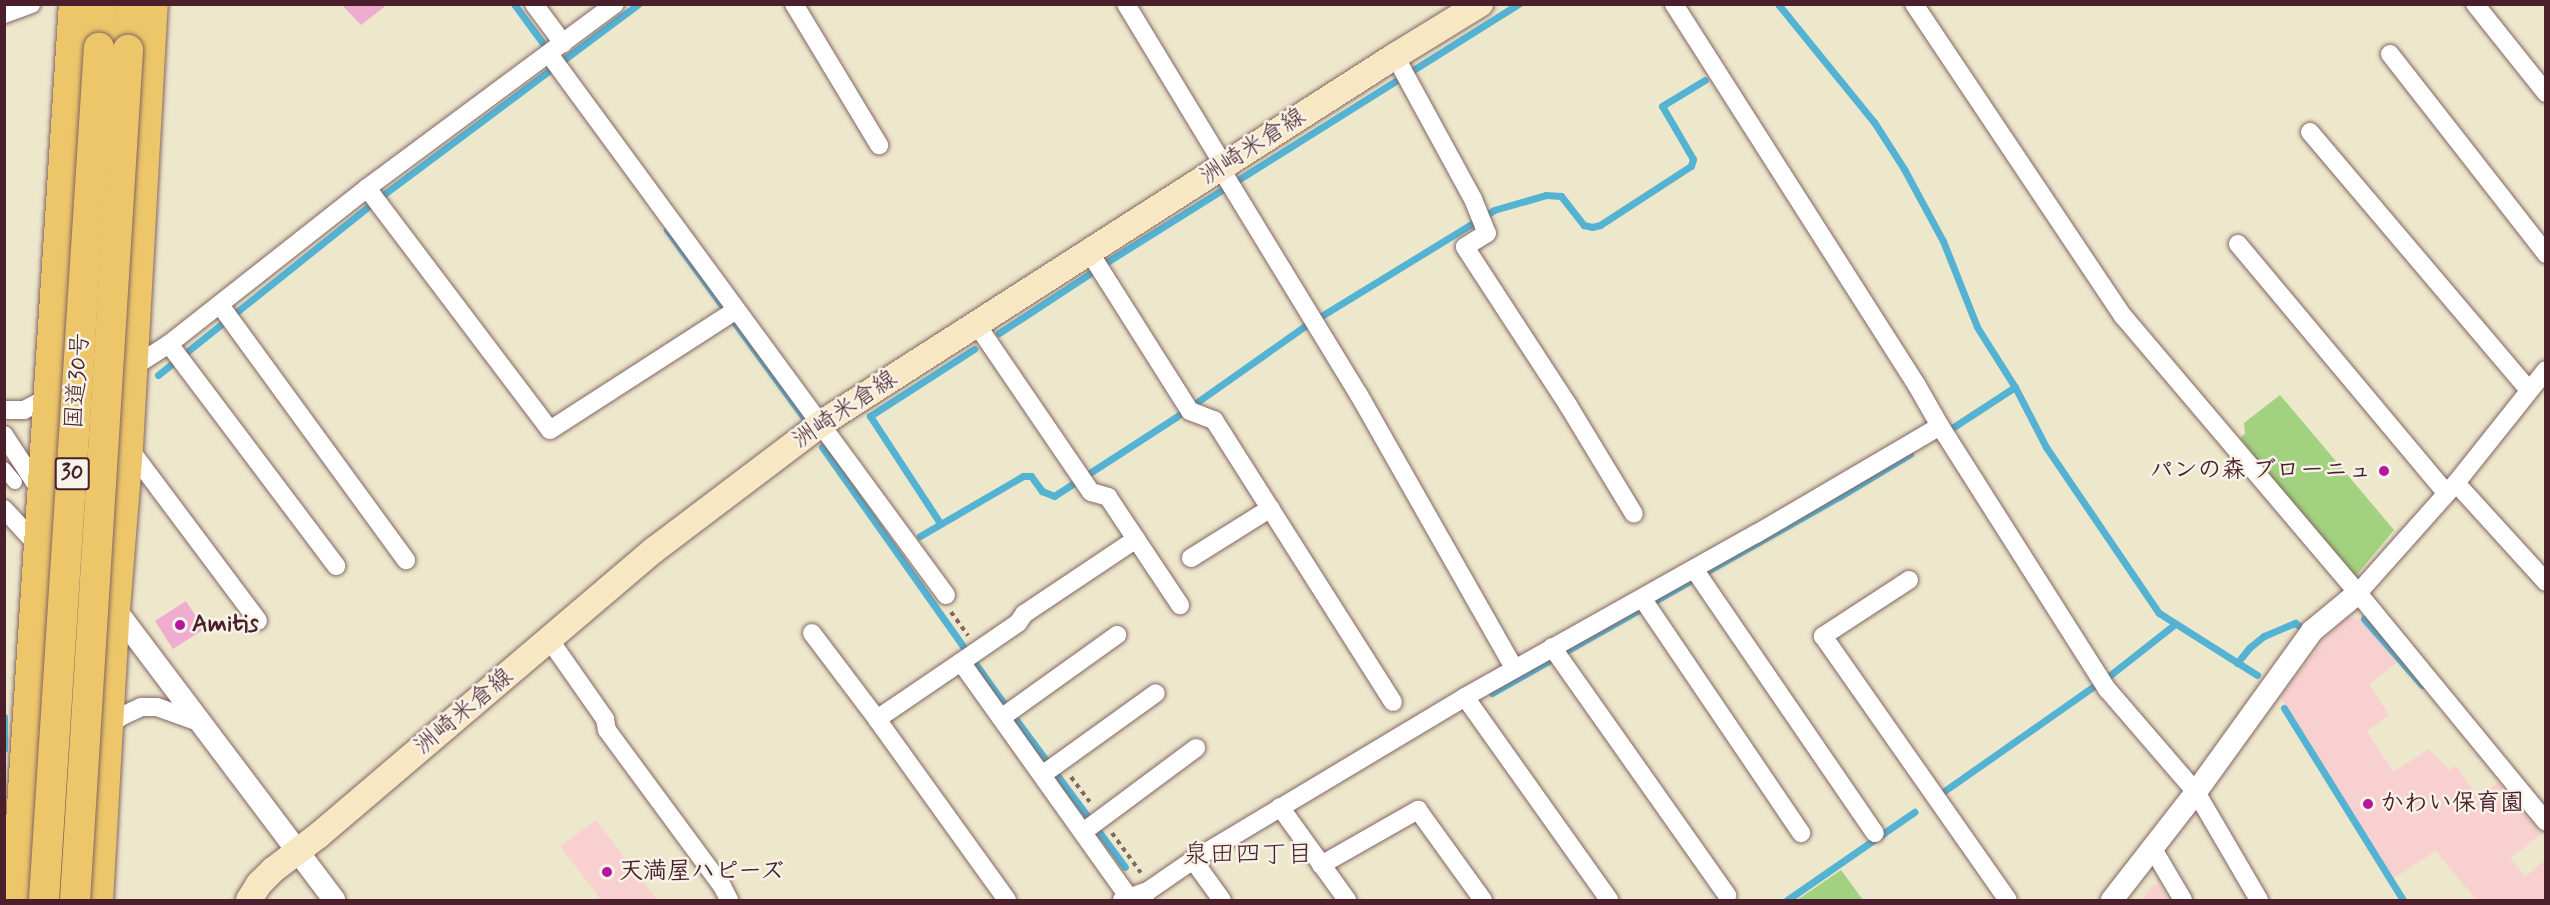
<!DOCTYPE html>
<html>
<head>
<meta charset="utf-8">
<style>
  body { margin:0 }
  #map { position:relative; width:2550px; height:905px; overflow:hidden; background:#ede7cc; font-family:Mynerve,"Klee One",sans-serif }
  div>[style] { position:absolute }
  .built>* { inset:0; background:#f7d0cf }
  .green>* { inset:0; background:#a2d17f }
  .stream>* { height:7px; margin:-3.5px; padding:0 3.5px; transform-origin:3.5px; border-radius:3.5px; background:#54b3d3 }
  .building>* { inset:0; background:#f0accf }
  .path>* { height:4px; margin-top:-2px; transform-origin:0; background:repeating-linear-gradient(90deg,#836563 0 4.5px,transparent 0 9px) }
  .roads { filter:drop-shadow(0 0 2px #836563) drop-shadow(0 0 2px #836563) }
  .pedestrian>* { height:14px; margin:-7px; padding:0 7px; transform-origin:7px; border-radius:7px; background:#fff }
  .minor>* { height:18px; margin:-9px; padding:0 9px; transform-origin:9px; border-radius:9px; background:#fff }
  .tertiary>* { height:22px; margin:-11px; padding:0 11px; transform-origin:11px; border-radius:11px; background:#fff }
  .secondary>* { height:26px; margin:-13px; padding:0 13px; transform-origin:13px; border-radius:13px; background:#f7e8c3 }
  .trunk>* { height:30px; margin:-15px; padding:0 15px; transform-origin:15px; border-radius:15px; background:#ecc669 }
  .bridges { filter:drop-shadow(0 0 2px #836563) drop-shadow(0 0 2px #836563) }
  .trunk-bridge>* { height:30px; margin:-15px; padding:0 15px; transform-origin:15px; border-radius:15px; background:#ecc669 }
  .dots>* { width:16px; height:16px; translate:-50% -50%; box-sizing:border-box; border:3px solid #f7f3e8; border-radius:50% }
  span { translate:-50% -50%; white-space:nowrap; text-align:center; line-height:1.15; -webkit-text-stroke:5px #f7f3e8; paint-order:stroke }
  .shield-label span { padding:2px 4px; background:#f7f3e8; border:2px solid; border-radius:4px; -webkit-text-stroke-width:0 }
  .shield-label { font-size:22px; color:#4a1f2b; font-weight:700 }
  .street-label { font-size:24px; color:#4a1f2b }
  .poi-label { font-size:24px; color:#4a1f2b; font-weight:700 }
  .right { translate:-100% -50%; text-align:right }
  .left { translate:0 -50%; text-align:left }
  .neighbourhood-label { font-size:26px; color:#4a1f2b }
  .frame { position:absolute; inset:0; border:6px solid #4a1f2b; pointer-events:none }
</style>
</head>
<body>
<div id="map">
  <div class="built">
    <i style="clip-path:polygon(2347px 617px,2360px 619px,2397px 663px,2369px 684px,2389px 715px,2367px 731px,2393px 772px,2429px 749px,2449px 770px,2456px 766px,2478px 797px,2498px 782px,2540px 835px,2510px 858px,2525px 877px,2545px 860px,2545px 900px,2476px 900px,2436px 851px,2394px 878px,2280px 696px,2326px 638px)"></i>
    <i style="clip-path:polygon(596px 820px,657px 900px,596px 900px,599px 897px,560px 846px)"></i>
    <i style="clip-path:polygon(2153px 885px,2159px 885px,2168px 900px,2141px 900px)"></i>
  </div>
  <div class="green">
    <i style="clip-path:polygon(2280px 395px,2394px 530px,2354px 578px,2240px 438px,2245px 434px,2244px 423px)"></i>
    <i style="clip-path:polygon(1841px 870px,1863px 900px,1797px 900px)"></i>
  </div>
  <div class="stream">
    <i style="left:514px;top:4px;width:61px;rotate:53.7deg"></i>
    <i style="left:1778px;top:4px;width:152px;rotate:50.9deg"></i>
    <i style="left:1874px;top:122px;width:56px;rotate:57.4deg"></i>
    <i style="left:1904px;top:169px;width:82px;rotate:61.6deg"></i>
    <i style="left:1943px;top:241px;width:92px;rotate:68.4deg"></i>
    <i style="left:1977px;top:327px;width:71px;rotate:57.7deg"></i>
    <i style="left:2015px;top:387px;width:68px;rotate:62.7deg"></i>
    <i style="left:2046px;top:447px;width:201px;rotate:55.8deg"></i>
    <i style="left:2159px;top:613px;width:116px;rotate:32.3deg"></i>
    <i style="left:667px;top:230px;width:233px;rotate:53.9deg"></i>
    <i style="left:1107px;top:262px;width:486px;rotate:-32.1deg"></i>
    <i style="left:999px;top:333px;width:108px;rotate:-33.2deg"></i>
    <i style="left:158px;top:375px;width:288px;rotate:-38.7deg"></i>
    <i style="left:383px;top:195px;width:319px;rotate:-36.8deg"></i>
    <i style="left:1952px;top:428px;width:75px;rotate:-33.1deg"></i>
    <i style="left:822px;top:447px;width:308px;rotate:54.7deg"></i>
    <i style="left:1000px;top:698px;width:210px;rotate:53.5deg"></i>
    <i style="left:940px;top:523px;width:128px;rotate:-123.2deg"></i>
    <i style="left:870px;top:416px;width:124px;rotate:-32.8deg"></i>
    <i style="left:920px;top:536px;width:119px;rotate:-30.2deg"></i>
    <i style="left:1023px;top:476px;width:8px"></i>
    <i style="left:1031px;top:476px;width:19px;rotate:54deg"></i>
    <i style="left:1042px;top:491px;width:13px;rotate:23deg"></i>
    <i style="left:1054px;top:496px;width:145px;rotate:-32.9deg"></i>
    <i style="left:1176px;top:417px;width:158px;rotate:-35.2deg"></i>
    <i style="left:1305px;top:326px;width:222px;rotate:-31.5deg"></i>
    <i style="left:1494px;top:210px;width:54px;rotate:-16.1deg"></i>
    <i style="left:1546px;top:195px;width:15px;rotate:4deg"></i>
    <i style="left:1561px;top:196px;width:37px;rotate:52deg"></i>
    <i style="left:1584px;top:225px;width:8px;rotate:14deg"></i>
    <i style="left:1592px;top:227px;width:8px;rotate:-14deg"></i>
    <i style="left:1600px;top:225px;width:108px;rotate:-33deg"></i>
    <i style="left:1691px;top:166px;width:7px;rotate:-74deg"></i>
    <i style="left:1693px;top:159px;width:61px;rotate:-120.3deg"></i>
    <i style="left:1662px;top:106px;width:50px;rotate:-31.2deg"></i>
    <i style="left:2364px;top:619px;width:88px;rotate:48.7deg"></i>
    <i style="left:2237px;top:663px;width:19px;rotate:-51deg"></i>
    <i style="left:2249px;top:648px;width:19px;rotate:-39deg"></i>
    <i style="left:2264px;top:636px;width:34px;rotate:-23deg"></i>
    <i style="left:2295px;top:623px;width:7px;rotate:34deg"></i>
    <i style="left:2109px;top:676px;width:84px;rotate:-38.2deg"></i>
    <i style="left:1492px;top:693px;width:399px;rotate:-29.5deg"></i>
    <i style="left:1839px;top:497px;width:83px;rotate:-31.2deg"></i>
    <i style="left:2284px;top:708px;width:226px;rotate:58.2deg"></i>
    <i style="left:4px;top:717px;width:32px;rotate:90deg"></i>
    <i style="left:1940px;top:794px;width:187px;rotate:-35deg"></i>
    <i style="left:1787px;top:900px;width:155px;rotate:-34.7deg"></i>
  </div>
  <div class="building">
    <i style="clip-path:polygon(341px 4px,388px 4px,361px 25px)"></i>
    <i style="clip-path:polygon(186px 601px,204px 629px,173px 649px,155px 621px)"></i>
  </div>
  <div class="path">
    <i style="left:951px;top:612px;width:29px;rotate:54deg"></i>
    <i style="left:1071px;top:777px;width:31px;rotate:53deg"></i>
    <i style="left:1112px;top:833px;width:49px;rotate:54.1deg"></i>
  </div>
  <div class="roads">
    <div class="pedestrian">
      <i style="left:4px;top:469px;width:17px;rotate:50deg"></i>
    </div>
    <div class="minor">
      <i style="left:534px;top:4px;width:49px;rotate:53.4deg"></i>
      <i style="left:794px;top:4px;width:165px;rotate:58.9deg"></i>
      <i style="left:1126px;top:4px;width:189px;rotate:58.8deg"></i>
      <i style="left:1914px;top:4px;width:376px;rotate:56.2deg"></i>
      <i style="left:2123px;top:316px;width:363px;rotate:49.7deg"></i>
      <i style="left:2358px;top:593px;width:296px;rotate:50.6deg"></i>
      <i style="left:2475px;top:4px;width:114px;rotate:51.4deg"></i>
      <i style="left:4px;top:14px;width:29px;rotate:-20deg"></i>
      <i style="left:549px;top:54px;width:671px;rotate:53.73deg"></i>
      <i style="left:2390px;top:54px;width:254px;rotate:52deg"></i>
      <i style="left:1395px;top:56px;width:163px;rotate:61.4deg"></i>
      <i style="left:1473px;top:199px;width:37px;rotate:68deg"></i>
      <i style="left:1487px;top:233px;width:26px;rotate:148deg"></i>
      <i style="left:1465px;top:247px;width:189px;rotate:56.9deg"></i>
      <i style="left:1568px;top:405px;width:127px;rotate:58.8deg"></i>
      <i style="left:2310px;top:132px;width:338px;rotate:49.7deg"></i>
      <i style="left:1221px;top:169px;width:265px;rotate:58.6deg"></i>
      <i style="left:1359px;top:395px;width:314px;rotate:60.4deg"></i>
      <i style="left:367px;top:188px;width:303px;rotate:52.9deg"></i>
      <i style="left:550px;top:430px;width:221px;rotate:-32.8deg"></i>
      <i style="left:2238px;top:244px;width:324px;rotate:50.1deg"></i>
      <i style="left:1090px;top:253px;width:187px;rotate:57.7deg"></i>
      <i style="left:1190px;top:411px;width:26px;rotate:21deg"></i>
      <i style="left:1214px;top:420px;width:334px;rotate:57.6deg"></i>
      <i style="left:220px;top:305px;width:316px;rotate:53.9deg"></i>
      <i style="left:977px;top:325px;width:202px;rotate:55.7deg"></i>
      <i style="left:1091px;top:492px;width:18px;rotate:16deg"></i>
      <i style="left:1108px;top:497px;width:130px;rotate:56.3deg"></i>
      <i style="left:169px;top:344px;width:278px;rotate:53deg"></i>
      <i style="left:133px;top:367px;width:43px;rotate:-32.6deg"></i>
      <i style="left:169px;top:344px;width:252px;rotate:-38.2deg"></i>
      <i style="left:367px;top:188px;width:309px;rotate:-36.6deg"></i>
      <i style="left:4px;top:410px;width:20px"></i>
      <i style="left:24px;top:410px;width:29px;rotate:-27deg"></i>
      <i style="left:1940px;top:426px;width:312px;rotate:57.6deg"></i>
      <i style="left:2107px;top:689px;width:136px;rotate:49.2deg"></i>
      <i style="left:2196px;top:792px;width:125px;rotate:59.7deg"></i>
      <i style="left:4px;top:435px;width:69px;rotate:56.8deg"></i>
      <i style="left:128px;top:447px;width:217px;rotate:53.2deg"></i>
      <i style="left:2456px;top:483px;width:134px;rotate:47.7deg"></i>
      <i style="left:4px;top:509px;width:54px;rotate:47.2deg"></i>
      <i style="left:1191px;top:558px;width:94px;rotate:-32deg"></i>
      <i style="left:1694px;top:569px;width:320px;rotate:55.6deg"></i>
      <i style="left:1909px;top:580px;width:103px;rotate:146.9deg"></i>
      <i style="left:1823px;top:636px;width:322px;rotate:55deg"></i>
      <i style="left:2358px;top:593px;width:147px;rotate:-48.3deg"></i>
      <i style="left:2456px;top:483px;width:144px;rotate:-51.5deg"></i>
      <i style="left:1642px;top:598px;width:284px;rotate:55.9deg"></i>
      <i style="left:812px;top:633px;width:108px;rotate:52.9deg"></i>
      <i style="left:549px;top:639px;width:98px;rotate:55deg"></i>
      <i style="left:605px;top:719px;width:11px;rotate:80deg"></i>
      <i style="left:607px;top:730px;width:194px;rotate:53.6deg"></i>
      <i style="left:722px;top:886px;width:16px;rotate:63deg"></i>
      <i style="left:1552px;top:647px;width:304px;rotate:54.8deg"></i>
      <i style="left:961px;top:662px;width:69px;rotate:-34.4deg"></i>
      <i style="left:1018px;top:623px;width:11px;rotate:-56deg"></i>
      <i style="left:1024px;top:614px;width:135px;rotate:-33.8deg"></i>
      <i style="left:1465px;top:697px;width:249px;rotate:54.6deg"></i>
      <i style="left:1001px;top:718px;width:143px;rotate:-35.6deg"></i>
      <i style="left:109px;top:728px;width:16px;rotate:-45deg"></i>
      <i style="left:120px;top:717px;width:23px;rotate:-25deg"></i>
      <i style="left:141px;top:707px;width:16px"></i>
      <i style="left:157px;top:707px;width:45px;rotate:19.7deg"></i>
      <i style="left:1042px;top:775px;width:140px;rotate:-35.7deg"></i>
      <i style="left:1280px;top:807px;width:115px;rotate:54.2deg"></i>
      <i style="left:1083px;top:832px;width:141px;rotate:-36.6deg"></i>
      <i style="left:2153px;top:849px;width:59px;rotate:59.5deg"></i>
      <i style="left:1193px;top:860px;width:49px;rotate:54.1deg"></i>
      <i style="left:1321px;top:865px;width:112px;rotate:-29.6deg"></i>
      <i style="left:1418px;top:810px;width:111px;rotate:54.2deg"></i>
      <i style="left:1007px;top:900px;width:223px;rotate:-125.7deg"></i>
      <i style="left:877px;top:719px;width:102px;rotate:-34.2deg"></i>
      <i style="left:961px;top:662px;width:287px;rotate:54.5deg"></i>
      <i style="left:1122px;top:900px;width:28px;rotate:-19deg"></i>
      <i style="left:1148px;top:891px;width:55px;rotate:-34.6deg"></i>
      <i style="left:1193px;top:860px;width:317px;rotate:-30.9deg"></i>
      <i style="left:1465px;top:697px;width:334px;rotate:-29.3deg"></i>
      <i style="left:1756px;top:534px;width:213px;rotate:-30.4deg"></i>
      <i style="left:1940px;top:426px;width:48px;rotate:-119.7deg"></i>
      <i style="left:1916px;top:384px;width:451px;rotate:-122.5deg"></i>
    </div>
    <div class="tertiary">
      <i style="left:115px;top:609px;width:364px;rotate:53deg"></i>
      <i style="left:2112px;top:900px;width:137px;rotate:-52.1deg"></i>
      <i style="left:2196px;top:792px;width:198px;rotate:-54.2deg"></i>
      <i style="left:2312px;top:631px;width:60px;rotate:-39.6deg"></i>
    </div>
    <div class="secondary">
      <i style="left:249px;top:900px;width:19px;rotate:-58deg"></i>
      <i style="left:259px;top:884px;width:20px;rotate:-45deg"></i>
      <i style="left:273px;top:870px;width:58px;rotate:-37.3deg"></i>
      <i style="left:319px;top:835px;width:440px;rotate:-40.4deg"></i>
      <i style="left:654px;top:550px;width:211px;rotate:-37.1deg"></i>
      <i style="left:822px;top:423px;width:680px;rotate:-32.64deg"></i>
      <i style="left:1395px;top:56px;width:100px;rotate:-31.5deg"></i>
    </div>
    <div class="trunk">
      <i style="left:99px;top:48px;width:44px;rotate:-86.1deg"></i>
      <i style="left:128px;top:50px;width:46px;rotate:-85deg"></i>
      <i style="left:16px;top:900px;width:898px;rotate:-86.3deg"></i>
      <i style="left:98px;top:900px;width:291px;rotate:-86.7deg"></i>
      <i style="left:115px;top:609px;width:163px;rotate:-85.4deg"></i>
      <i style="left:128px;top:447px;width:444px;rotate:-86.8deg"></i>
    </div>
  </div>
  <div class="bridges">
    <div class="trunk-bridge">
      <i style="left:44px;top:900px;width:854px;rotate:-86.31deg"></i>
      <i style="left:75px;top:900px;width:852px;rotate:-86.43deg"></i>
    </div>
  </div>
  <div class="dots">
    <i style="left:2384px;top:471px;background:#b5179e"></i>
    <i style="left:180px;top:625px;background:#b5179e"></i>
    <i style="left:2368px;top:804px;background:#b5179e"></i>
    <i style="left:607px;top:872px;background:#b5179e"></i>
  </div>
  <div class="shield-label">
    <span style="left:72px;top:474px">30</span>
  </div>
  <div class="street-label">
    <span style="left:1253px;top:147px;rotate:-33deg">洲崎米倉線</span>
    <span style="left:78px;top:381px;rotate:-86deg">国道30号</span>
    <span style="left:845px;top:410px;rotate:-34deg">洲崎米倉線</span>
    <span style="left:464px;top:712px;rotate:-40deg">洲崎米倉線</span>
  </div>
  <div class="poi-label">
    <span class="right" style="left:2372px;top:471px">パンの森 ブローニュ</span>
    <span class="left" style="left:192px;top:625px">Amitis</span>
    <span class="left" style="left:2380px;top:804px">かわい保育園</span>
    <span class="left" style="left:619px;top:872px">天満屋ハピーズ</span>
  </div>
  <div class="neighbourhood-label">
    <span style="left:1248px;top:856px">泉田四丁目</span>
  </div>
  <div class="frame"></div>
</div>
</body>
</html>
